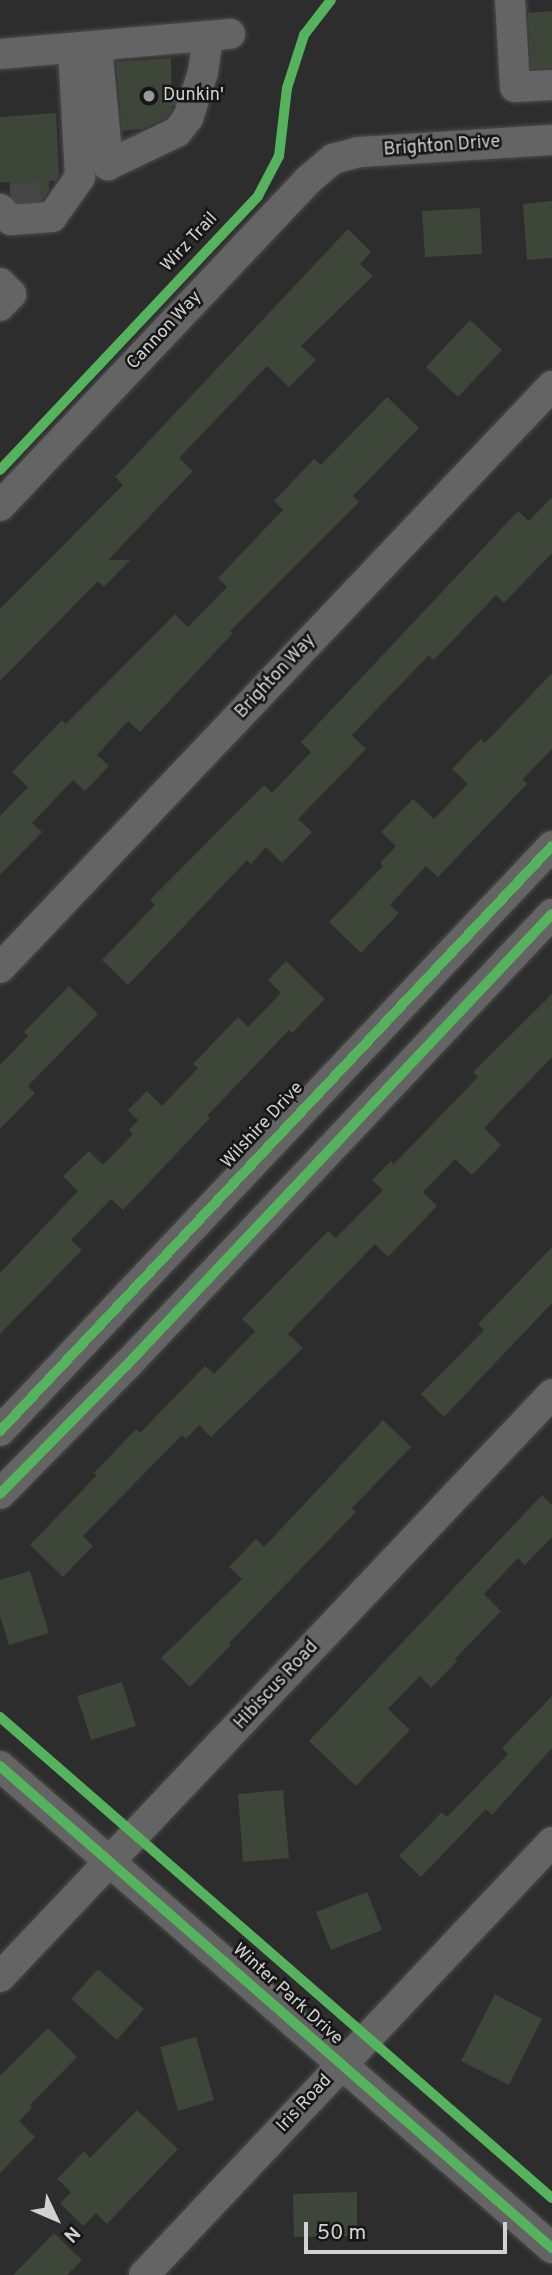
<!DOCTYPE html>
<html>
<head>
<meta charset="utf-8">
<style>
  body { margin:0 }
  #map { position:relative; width:552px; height:2275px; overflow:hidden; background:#2d2d2d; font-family:Overpass,sans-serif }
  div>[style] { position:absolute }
  .building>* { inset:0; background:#3d4639 }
  .minor-tunnel>* { height:30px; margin-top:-15px; transform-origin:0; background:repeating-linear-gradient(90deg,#464646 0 30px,transparent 0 45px) }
  .roads { filter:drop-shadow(0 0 2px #4a4b4a) drop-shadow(0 0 2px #4a4b4a) }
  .minor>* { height:30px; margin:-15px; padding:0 15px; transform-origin:15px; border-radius:15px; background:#636463 }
  .cycleway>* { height:10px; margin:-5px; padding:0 5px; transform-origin:5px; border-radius:5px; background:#56b35d }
  .dots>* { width:19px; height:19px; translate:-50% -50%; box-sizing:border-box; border:4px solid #151615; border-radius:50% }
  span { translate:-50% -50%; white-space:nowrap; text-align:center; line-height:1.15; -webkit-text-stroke:5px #151615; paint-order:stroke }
  .poi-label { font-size:18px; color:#d1d2d1 }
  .left { translate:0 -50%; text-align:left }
  .street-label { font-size:18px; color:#d1d2d1 }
  .north { position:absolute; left:21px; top:2184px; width:70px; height:70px; -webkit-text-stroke:5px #151615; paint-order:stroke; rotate:134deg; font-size:19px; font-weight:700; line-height:28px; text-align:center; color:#d1d2d1 }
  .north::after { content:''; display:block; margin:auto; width:24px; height:32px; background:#d1d2d1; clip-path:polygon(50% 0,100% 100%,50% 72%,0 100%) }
  .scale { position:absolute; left:304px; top:2222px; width:203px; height:32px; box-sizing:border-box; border:4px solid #d1d2d1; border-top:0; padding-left:9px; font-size:21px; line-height:24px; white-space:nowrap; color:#d1d2d1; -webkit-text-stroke:5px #151615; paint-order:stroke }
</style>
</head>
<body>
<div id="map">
  <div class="building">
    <i style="clip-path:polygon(552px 11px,552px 68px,531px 69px,528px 13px)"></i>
    <i style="clip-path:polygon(171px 58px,172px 110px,166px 118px,142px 129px,122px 131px,116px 62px)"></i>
    <i style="clip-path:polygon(56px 113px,59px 176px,56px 181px,49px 181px,49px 191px,42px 200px,18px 202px,11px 196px,10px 182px,0 182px,0 117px)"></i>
    <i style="clip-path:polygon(552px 201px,552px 258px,527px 260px,523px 204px)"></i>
    <i style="clip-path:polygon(480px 208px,482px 254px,425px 257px,422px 211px)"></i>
    <i style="clip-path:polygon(348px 229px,371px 252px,360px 264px,373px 276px,301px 346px,316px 360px,289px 387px,267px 366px,179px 458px,193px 471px,108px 560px,130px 560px,104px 587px,98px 581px,0 681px,0 609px,123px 485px,115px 477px)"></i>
    <i style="clip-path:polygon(470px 320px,502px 350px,458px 397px,426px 367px)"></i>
    <i style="clip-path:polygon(387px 397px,419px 428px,353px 496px,359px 502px,230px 631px,233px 633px,140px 732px,128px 721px,97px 755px,109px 766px,85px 791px,73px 780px,32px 823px,42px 832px,0 875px,0 816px,28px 787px,12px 772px,62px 720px,66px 724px,175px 614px,188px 627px,227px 587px,218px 578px,283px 510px,274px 501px,314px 459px,321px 465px)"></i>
    <i style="clip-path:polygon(552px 497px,552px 553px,504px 603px,496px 595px,434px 660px,429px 655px,352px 735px,366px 749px,298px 819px,312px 832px,282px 863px,266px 847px,251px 864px,247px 860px,128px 985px,102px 960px,155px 905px,150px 900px,264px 785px,272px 793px,311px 752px,301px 742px,518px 511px,529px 521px)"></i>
    <i style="clip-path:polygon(552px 673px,552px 749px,523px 779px,527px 784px,438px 877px,426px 866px,390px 905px,399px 913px,361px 953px,329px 922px,383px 866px,380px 863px,396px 846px,381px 832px,413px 799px,434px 819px,468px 784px,452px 769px,481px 739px,485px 743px)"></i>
    <i style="clip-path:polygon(286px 961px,325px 999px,292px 1033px,289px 1030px,207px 1116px,210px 1118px,123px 1210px,111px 1199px,71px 1240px,82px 1250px,0 1334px,0 1273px,78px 1191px,63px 1176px,89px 1151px,103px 1165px,133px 1134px,129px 1130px,138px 1120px,128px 1110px,147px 1091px,162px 1106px,198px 1068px,193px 1064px,238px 1017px,248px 1027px,281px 993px,268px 980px)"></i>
    <i style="clip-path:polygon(69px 986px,98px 1014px,28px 1086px,35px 1093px,0 1129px,0 1065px,28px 1036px,24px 1032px)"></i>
    <i style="clip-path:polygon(552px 994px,552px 1057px,484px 1128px,501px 1145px,472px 1175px,455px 1159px,423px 1192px,437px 1206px,388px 1257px,375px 1244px,288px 1334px,303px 1348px,211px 1437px,199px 1425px,186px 1439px,182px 1435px,83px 1536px,93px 1546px,63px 1577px,30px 1545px,97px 1475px,94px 1473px,136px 1429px,140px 1433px,205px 1366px,214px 1374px,255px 1331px,242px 1319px,328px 1231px,336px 1238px,383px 1190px,372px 1180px,391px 1161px,394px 1164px,478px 1077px,473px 1072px)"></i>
    <i style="clip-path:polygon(552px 1247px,552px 1303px,444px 1417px,421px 1394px,484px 1330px,478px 1324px)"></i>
    <i style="clip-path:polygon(383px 1420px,411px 1447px,352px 1508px,356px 1512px,229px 1643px,231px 1645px,190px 1687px,161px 1658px,242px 1579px,229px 1567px,256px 1539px,264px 1547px)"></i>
    <i style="clip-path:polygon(542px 1495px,552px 1505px,552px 1537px,525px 1565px,518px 1558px,484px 1594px,501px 1611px,455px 1659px,457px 1661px,431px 1688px,420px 1676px,388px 1709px,410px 1730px,356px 1786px,309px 1741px)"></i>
    <i style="clip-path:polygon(30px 1571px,49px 1633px,9px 1645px,0 1616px,0 1580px)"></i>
    <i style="clip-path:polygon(122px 1682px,136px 1726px,91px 1740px,77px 1696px)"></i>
    <i style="clip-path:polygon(552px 1696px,552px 1748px,492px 1815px,486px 1809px,421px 1877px,399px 1856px,442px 1812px,447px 1817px,508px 1754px,502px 1748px)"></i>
    <i style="clip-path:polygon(283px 1790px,289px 1858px,243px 1862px,238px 1794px)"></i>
    <i style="clip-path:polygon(367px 1892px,382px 1930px,331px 1950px,316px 1912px)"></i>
    <i style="clip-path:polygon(98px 1969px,144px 2009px,117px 2040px,71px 1999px)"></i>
    <i style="clip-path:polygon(495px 1994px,542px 2019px,509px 2085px,461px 2061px)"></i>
    <i style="clip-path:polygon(48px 2028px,77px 2057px,30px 2105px,32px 2108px,19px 2121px,35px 2137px,0 2173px,0 2076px)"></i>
    <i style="clip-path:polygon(196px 2037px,214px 2100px,178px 2111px,160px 2047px)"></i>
    <i style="clip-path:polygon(137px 2110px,178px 2149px,107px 2224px,96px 2213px,83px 2226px,60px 2203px,71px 2192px,57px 2179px,84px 2151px,90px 2158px)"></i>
    <i style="clip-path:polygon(357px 2192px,357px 2236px,294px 2237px,293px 2194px)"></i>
    <i style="clip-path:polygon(54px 2233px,82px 2260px,67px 2275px,13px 2275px)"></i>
  </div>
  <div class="minor-tunnel">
    <i style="left:179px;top:88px;width:17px;rotate:87deg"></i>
    <i style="left:11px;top:200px;width:38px;rotate:-6deg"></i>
  </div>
  <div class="roads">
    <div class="minor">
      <i style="left:510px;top:0;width:87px;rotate:86.7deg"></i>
      <i style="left:515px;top:87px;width:37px;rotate:-3deg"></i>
      <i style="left:97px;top:46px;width:120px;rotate:84.7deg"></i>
      <i style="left:108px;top:165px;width:76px;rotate:-25.6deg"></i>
      <i style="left:177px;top:132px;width:18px;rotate:-52deg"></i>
      <i style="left:188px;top:118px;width:48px;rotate:-71.9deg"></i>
      <i style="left:203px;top:72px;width:35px;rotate:-82deg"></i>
      <i style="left:0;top:54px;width:231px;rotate:-5deg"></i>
      <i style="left:0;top:209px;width:16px;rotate:45deg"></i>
      <i style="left:11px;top:220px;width:41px;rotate:-4.2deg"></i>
      <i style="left:52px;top:217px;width:49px;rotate:-55deg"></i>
      <i style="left:80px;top:177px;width:129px;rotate:-93.1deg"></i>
      <i style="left:0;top:283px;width:16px;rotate:45deg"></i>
      <i style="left:11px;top:294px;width:16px;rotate:133deg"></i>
      <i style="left:0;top:506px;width:448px;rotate:-46.6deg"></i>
      <i style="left:308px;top:180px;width:33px;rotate:-40deg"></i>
      <i style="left:333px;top:159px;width:27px;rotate:-15deg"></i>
      <i style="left:359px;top:152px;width:193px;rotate:-3.6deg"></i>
      <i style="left:0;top:968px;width:802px;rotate:-46.52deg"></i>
      <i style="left:0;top:1431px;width:804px;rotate:-46.66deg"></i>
      <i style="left:0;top:1494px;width:180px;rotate:-45.5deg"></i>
      <i style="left:126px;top:1366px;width:621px;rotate:-46.7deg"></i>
      <i style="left:0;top:1766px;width:733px;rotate:41.13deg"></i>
      <i style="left:0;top:1977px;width:803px;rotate:-46.56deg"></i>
      <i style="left:144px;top:2275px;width:595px;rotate:-46.7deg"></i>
    </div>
  </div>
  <div class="cycleway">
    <i style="left:0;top:470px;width:376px;rotate:-46.7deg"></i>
    <i style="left:258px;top:196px;width:45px;rotate:-62.3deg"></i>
    <i style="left:279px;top:156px;width:68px;rotate:-83.3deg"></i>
    <i style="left:287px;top:88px;width:56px;rotate:-72.2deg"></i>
    <i style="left:304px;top:35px;width:44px;rotate:-52.4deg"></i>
    <i style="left:0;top:1431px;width:804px;rotate:-46.66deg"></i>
    <i style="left:0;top:1494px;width:180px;rotate:-45.5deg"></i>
    <i style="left:126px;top:1366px;width:621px;rotate:-46.7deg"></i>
    <i style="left:0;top:1717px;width:732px;rotate:41.07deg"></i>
    <i style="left:0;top:1766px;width:733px;rotate:41.13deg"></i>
  </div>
  <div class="dots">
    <i style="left:149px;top:96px;background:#989898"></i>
  </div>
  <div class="poi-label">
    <span class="left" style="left:163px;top:96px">Dunkin'</span>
  </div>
  <div class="street-label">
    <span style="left:442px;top:147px;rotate:-4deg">Brighton Drive</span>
    <span style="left:190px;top:243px;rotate:-47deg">Wirz Trail</span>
    <span style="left:165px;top:331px;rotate:-47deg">Cannon Way</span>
    <span style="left:276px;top:677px;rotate:-47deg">Brighton Way</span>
    <span style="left:263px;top:1126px;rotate:-47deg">Wilshire Drive</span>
    <span style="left:277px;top:1686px;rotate:-47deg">Hibiscus Road</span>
    <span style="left:287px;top:1995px;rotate:42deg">Winter Park Drive</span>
    <span style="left:305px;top:2104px;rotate:-47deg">Iris Road</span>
  </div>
  <div class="north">N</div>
  <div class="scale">50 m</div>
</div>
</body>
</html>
